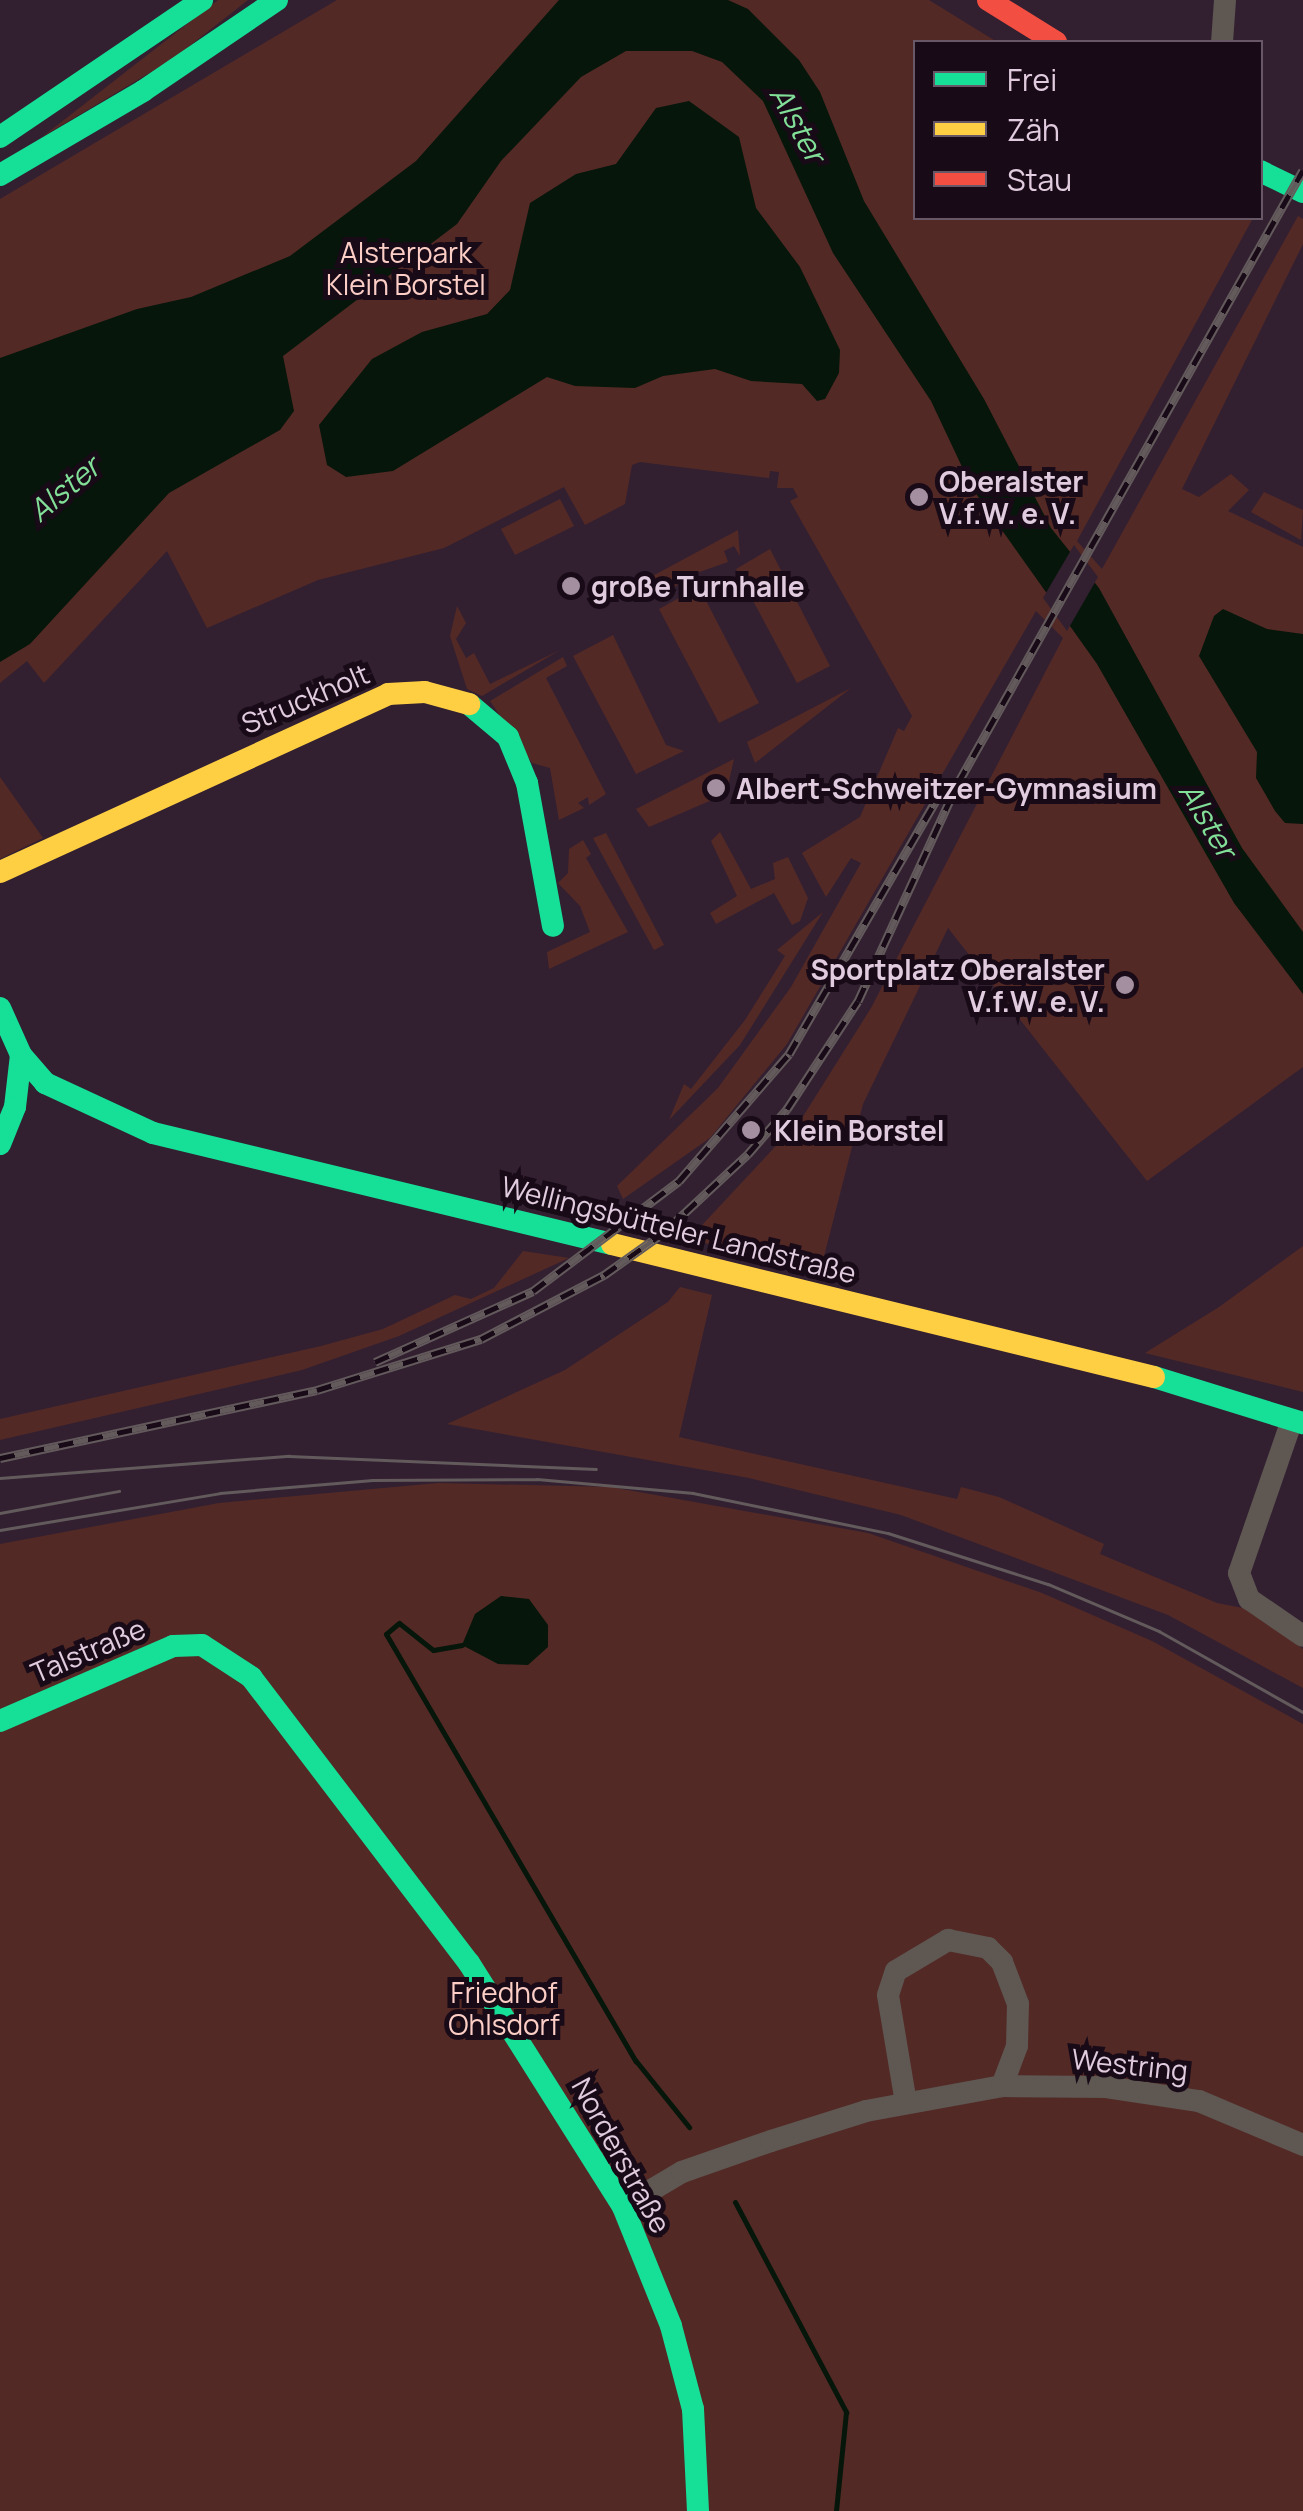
<!DOCTYPE html>
<html>
<head>
<meta charset="utf-8">
<style>
  body { margin:0 }
  #map { position:relative; width:1303px; height:2511px; overflow:hidden; background:#322031; font-family:Manrope,sans-serif }
  div>[style] { position:absolute }
  .green>* { inset:0; background:#532925 }
  .water>* { inset:0; background:#06160a }
  .pier>* { inset:0; background:#322031 }
  .stream>* { height:5px; margin:-2.5px; padding:0 2.5px; transform-origin:2.5px; border-radius:2.5px; background:#06160a }
  .street>* { height:22px; margin:-11px; padding:0 11px; transform-origin:11px; border-radius:11px; background:#5e5752 }
  .fast>* { height:22px; margin:-11px; padding:0 11px; transform-origin:11px; border-radius:11px; background:#16e098 }
  .slow>* { height:22px; margin:-11px; padding:0 11px; transform-origin:11px; border-radius:11px; background:#ffcf43 }
  .jam>* { height:22px; margin:-11px; padding:0 11px; transform-origin:11px; border-radius:11px; background:#f24e42 }
  .tram>* { height:2.5px; margin:-1.25px; padding:0 1.25px; transform-origin:1.25px; border-radius:1.25px; background:#635a5c }
  .rail>* { height:9px; margin-top:-4.5px; transform-origin:0; background:repeating-linear-gradient(90deg,#180a17 0 15px,#635a5c 0 30px); box-sizing:border-box; border-block:2px solid #635a5c }
  .dots>* { width:28px; height:28px; translate:-50% -50%; box-sizing:border-box; border:5px solid #180a17; border-radius:50% }
  span { translate:-50% -50%; white-space:nowrap; text-align:center; line-height:1.15; -webkit-text-stroke:10px #180a17; paint-order:stroke }
  .park-label { font-size:28px; color:#fccec6 }
  .poi-label { font-size:28px; color:#e1cbde; font-weight:700 }
  .left { translate:0 -50%; text-align:left }
  .right { translate:-100% -50%; text-align:right }
  .street-label { font-size:28px; color:#e1cbde }
  .water-label { font-size:30px; color:#82df98; font-style:italic }
  .legend { position:absolute; left:913px; top:40px; width:350px; height:180px; box-sizing:border-box; background:#180a17; border:2px solid #685767; margin:0; padding:12px 18px; list-style:none; font-size:30px; color:#e1cbde }
  .legend li { display:flex; align-items:center; gap:20px; height:50px }
  .legend b { width:50px; border:2px solid #685767 }
</style>
</head>
<body>
<div id="map">
  <div class="green">
    <i style="clip-path:polygon(218px 0,248px 0,173px 59px,42px 137px)"></i>
    <i style="clip-path:polygon(337px 0,929px 0,997px 42px,916px 42px,916px 218px,1253px 218px,1077px 541px,1102px 569px,1298px 216px,1303px 219px,1303px 244px,1182px 489px,1199px 497px,1231px 474px,1249px 490px,1228px 511px,1303px 547px,1303px 1067px,1147px 1181px,948px 928px,863px 1104px,820px 1272px,689px 1239px,802px 1118px,871px 1008px,1063px 638px,1036px 611px,787px 1044px,710px 1138px,623px 1199px,617px 1186px,718px 1088px,791px 987px,861px 863px,851px 858px,826px 897px,802px 853px,860px 817px,898px 728px,904px 731px,912px 716px,790px 501px,798px 497px,793px 488px,777px 488px,779px 472px,770px 471px,769px 478px,640px 462px,632px 465px,625px 504px,585px 525px,564px 487px,444px 548px,318px 580px,207px 628px,167px 551px,44px 683px,27px 661px,0 683px,0 199px)"></i>
    <i style="clip-path:polygon(1264px 492px,1303px 510px,1301px 540px,1251px 512px)"></i>
    <i style="clip-path:polygon(560px 499px,574px 526px,515px 555px,501px 529px)"></i>
    <i style="clip-path:polygon(738px 530px,740px 556px,734px 546px,724px 551px,728px 562px,691px 575px,658px 599px,652px 587px,636px 599px,619px 594px)"></i>
    <i style="clip-path:polygon(770px 549px,830px 666px,797px 683px,736px 569px)"></i>
    <i style="clip-path:polygon(699px 587px,759px 703px,719px 723px,659px 609px)"></i>
    <i style="clip-path:polygon(457px 606px,466px 623px,456px 639px,466px 658px,474px 653px,490px 684px,560px 650px,482px 696px,467px 689px,450px 636px)"></i>
    <i style="clip-path:polygon(613px 635px,666px 745px,684px 751px,636px 774px,573px 656px)"></i>
    <i style="clip-path:polygon(563px 657px,567px 666px,546px 678px,606px 794px,589px 805px,588px 797px,578px 803px,584px 808px,559px 820px,550px 768px,532px 763px,490px 701px)"></i>
    <i style="clip-path:polygon(851px 688px,755px 763px,747px 742px)"></i>
    <i style="clip-path:polygon(734px 759px,726px 794px,649px 827px,636px 809px)"></i>
    <i style="clip-path:polygon(0 777px,43px 838px,0 859px)"></i>
    <i style="clip-path:polygon(720px 832px,751px 889px,775px 879px,773px 863px,788px 857px,808px 898px,800px 921px,792px 925px,774px 893px,716px 924px,710px 913px,737px 896px,711px 841px)"></i>
    <i style="clip-path:polygon(606px 833px,664px 945px,654px 950px,593px 838px)"></i>
    <i style="clip-path:polygon(583px 840px,591px 854px,586px 858px,628px 932px,549px 969px,547px 952px,590px 932px,580px 906px,558px 883px,568px 873px,569px 849px)"></i>
    <i style="clip-path:polygon(823px 912px,740px 1045px,669px 1120px,684px 1084px,691px 1089px,745px 1020px,785px 956px,777px 950px)"></i>
    <i style="clip-path:polygon(1303px 1246px,1303px 1392px,1145px 1353px,1219px 1307px)"></i>
    <i style="clip-path:polygon(523px 1251px,569px 1258px,399px 1336px,302px 1370px,0 1440px,0 1419px,321px 1346px,383px 1329px,455px 1295px,471px 1299px,494px 1288px)"></i>
    <i style="clip-path:polygon(680px 1287px,712px 1295px,679px 1437px,957px 1499px,961px 1487px,999px 1497px,1104px 1544px,1100px 1554px,1217px 1603px,1248px 1609px,1303px 1649px,1303px 1688px,1168px 1615px,901px 1515px,749px 1478px,447px 1424px,565px 1370px,668px 1302px)"></i>
    <i style="clip-path:polygon(438px 1483px,611px 1487px,868px 1533px,1042px 1593px,1152px 1641px,1303px 1724px,1303px 2511px,0 2511px,0 1544px,219px 1503px)"></i>
  </div>
  <div class="water">
    <i style="clip-path:polygon(559px 0,728px 0,748px 9px,799px 60px,820px 92px,864px 201px,984px 399px,1051px 528px,1099px 588px,1242px 848px,1303px 932px,1303px 994px,1234px 903px,1097px 664px,972px 488px,931px 401px,833px 253px,763px 101px,722px 62px,692px 51px,626px 51px,581px 77px,501px 161px,457px 224px,283px 356px,294px 411px,280px 430px,169px 493px,30px 644px,0 662px,0 358px,137px 309px,191px 297px,290px 256px,416px 161px)"></i>
    <i style="clip-path:polygon(689px 101px,739px 137px,756px 208px,800px 267px,840px 350px,839px 373px,825px 399px,817px 401px,802px 384px,751px 381px,715px 369px,663px 376px,635px 388px,575px 386px,547px 377px,393px 471px,346px 477px,327px 465px,319px 425px,372px 359px,422px 332px,487px 314px,510px 290px,530px 203px,576px 174px,616px 164px,656px 108px)"></i>
    <i style="clip-path:polygon(1223px 609px,1267px 629px,1303px 634px,1303px 824px,1285px 823px,1275px 811px,1256px 778px,1257px 752px,1199px 656px,1214px 616px)"></i>
    <i style="clip-path:polygon(501px 1596px,529px 1599px,548px 1625px,548px 1647px,528px 1665px,498px 1664px,462px 1645px,475px 1614px)"></i>
  </div>
  <div class="pier">
    <i style="clip-path:polygon(1074px 545px,1098px 577px,1067px 631px,1043px 598px)"></i>
  </div>
  <div class="stream">
    <i style="left:462px;top:1645px;width:29px;rotate:170deg"></i>
    <i style="left:433px;top:1650px;width:43px;rotate:-141.5deg"></i>
    <i style="left:399px;top:1623px;width:17px;rotate:140deg"></i>
    <i style="left:386px;top:1634px;width:495px;rotate:59.7deg"></i>
    <i style="left:636px;top:2061px;width:85px;rotate:51.2deg"></i>
    <i style="left:735px;top:2202px;width:238px;rotate:62.1deg"></i>
    <i style="left:846px;top:2412px;width:100px;rotate:95.8deg"></i>
  </div>
  <div class="street">
    <i style="left:1222px;top:42px;width:42px;rotate:-85.9deg"></i>
    <i style="left:1292px;top:1420px;width:162px;rotate:109.1deg"></i>
    <i style="left:1239px;top:1573px;width:28px;rotate:69deg"></i>
    <i style="left:1249px;top:1599px;width:65px;rotate:34.4deg"></i>
    <i style="left:906px;top:2103px;width:109px;rotate:-99.5deg"></i>
    <i style="left:888px;top:1995px;width:25px;rotate:-72deg"></i>
    <i style="left:896px;top:1971px;width:61px;rotate:-30.8deg"></i>
    <i style="left:948px;top:1940px;width:41px;rotate:11.3deg"></i>
    <i style="left:988px;top:1948px;width:20px;rotate:45deg"></i>
    <i style="left:1002px;top:1962px;width:45px;rotate:69.1deg"></i>
    <i style="left:1018px;top:2004px;width:42px;rotate:91.4deg"></i>
    <i style="left:1017px;top:2046px;width:43px;rotate:110.6deg"></i>
    <i style="left:623px;top:2207px;width:69px;rotate:-30.7deg"></i>
    <i style="left:682px;top:2172px;width:94px;rotate:-19.2deg"></i>
    <i style="left:771px;top:2141px;width:100px;rotate:-17.5deg"></i>
    <i style="left:866px;top:2111px;width:138px;rotate:-10.4deg"></i>
    <i style="left:1002px;top:2086px;width:104px;rotate:0.6deg"></i>
    <i style="left:1106px;top:2087px;width:94px;rotate:8.6deg"></i>
    <i style="left:1199px;top:2101px;width:113px;rotate:22.9deg"></i>
  </div>
  <div class="fast">
    <i style="left:0;top:137px;width:244px;rotate:-34.1deg"></i>
    <i style="left:1260px;top:171px;width:48px;rotate:26deg"></i>
    <i style="left:0;top:175px;width:166px;rotate:-30.4deg"></i>
    <i style="left:143px;top:91px;width:162px;rotate:-34.2deg"></i>
    <i style="left:469px;top:704px;width:51px;rotate:40.2deg"></i>
    <i style="left:508px;top:737px;width:50px;rotate:67.6deg"></i>
    <i style="left:527px;top:783px;width:145px;rotate:79.7deg"></i>
    <i style="left:0;top:1008px;width:51px;rotate:65.9deg"></i>
    <i style="left:21px;top:1055px;width:52px;rotate:96.6deg"></i>
    <i style="left:15px;top:1107px;width:40px;rotate:112deg"></i>
    <i style="left:21px;top:1055px;width:37px;rotate:49deg"></i>
    <i style="left:45px;top:1083px;width:119px;rotate:24.8deg"></i>
    <i style="left:153px;top:1133px;width:472px;rotate:13.6deg"></i>
    <i style="left:1154px;top:1377px;width:156px;rotate:17.2deg"></i>
    <i style="left:0;top:1721px;width:189px;rotate:-23.4deg"></i>
    <i style="left:173px;top:1646px;width:29px;rotate:-2deg"></i>
    <i style="left:202px;top:1645px;width:59px;rotate:33.1deg"></i>
    <i style="left:251px;top:1677px;width:360px;rotate:52.7deg"></i>
    <i style="left:469px;top:1963px;width:289px;rotate:57.7deg"></i>
    <i style="left:623px;top:2207px;width:128px;rotate:68deg"></i>
    <i style="left:671px;top:2326px;width:86px;rotate:75.2deg"></i>
    <i style="left:693px;top:2409px;width:102px;rotate:87.2deg"></i>
  </div>
  <div class="slow">
    <i style="left:0;top:872px;width:427px;rotate:-24.6deg"></i>
    <i style="left:388px;top:694px;width:37px;rotate:-3deg"></i>
    <i style="left:425px;top:692px;width:46px;rotate:15.3deg"></i>
    <i style="left:612px;top:1244px;width:558px;rotate:13.79deg"></i>
  </div>
  <div class="jam">
    <i style="left:988px;top:0;width:80px;rotate:31.7deg"></i>
  </div>
  <div class="tram">
    <i style="left:0;top:1478px;width:290px;rotate:-4.4deg"></i>
    <i style="left:289px;top:1456px;width:307px;rotate:2.4deg"></i>
    <i style="left:0;top:1513px;width:121px;rotate:-10.5deg"></i>
    <i style="left:0;top:1530px;width:223px;rotate:-9.5deg"></i>
    <i style="left:220px;top:1493px;width:153px;rotate:-4.9deg"></i>
    <i style="left:372px;top:1480px;width:165px;rotate:-0.3deg"></i>
    <i style="left:537px;top:1479px;width:157px;rotate:5.1deg"></i>
    <i style="left:693px;top:1493px;width:199px;rotate:11.6deg"></i>
    <i style="left:888px;top:1533px;width:168px;rotate:17.7deg"></i>
    <i style="left:1048px;top:1584px;width:121px;rotate:22.9deg"></i>
    <i style="left:1159px;top:1631px;width:165px;rotate:29.4deg"></i>
  </div>
  <div class="rail">
    <i style="left:375px;top:1362px;width:173px;rotate:-24.2deg"></i>
    <i style="left:533px;top:1291px;width:183px;rotate:-37deg"></i>
    <i style="left:679px;top:1181px;width:168px;rotate:-49.1deg"></i>
    <i style="left:789px;top:1054px;width:305px;rotate:-59.9deg"></i>
    <i style="left:0;top:1458px;width:324px;rotate:-12.1deg"></i>
    <i style="left:317px;top:1390px;width:172px;rotate:-17.3deg"></i>
    <i style="left:481px;top:1339px;width:139px;rotate:-27.5deg"></i>
    <i style="left:604px;top:1275px;width:72px;rotate:-35.4deg"></i>
    <i style="left:663px;top:1233px;width:116px;rotate:-42.9deg"></i>
    <i style="left:748px;top:1154px;width:60px;rotate:-49.1deg"></i>
    <i style="left:787px;top:1109px;width:129px;rotate:-56.7deg"></i>
    <i style="left:858px;top:1001px;width:240px;rotate:-65.4deg"></i>
    <i style="left:958px;top:783px;width:703px;rotate:-60.63deg"></i>
  </div>
  <div class="dots">
    <i style="left:919px;top:497px;background:#a48fa1"></i>
    <i style="left:571px;top:586px;background:#a48fa1"></i>
    <i style="left:716px;top:788px;background:#a48fa1"></i>
    <i style="left:1125px;top:985px;background:#a48fa1"></i>
    <i style="left:751px;top:1130px;background:#a48fa1"></i>
  </div>
  <div class="park-label">
    <span style="left:406px;top:268px">Alsterpark<br>Klein Borstel</span>
    <span style="left:504px;top:2008px">Friedhof<br>Ohlsdorf</span>
  </div>
  <div class="poi-label">
    <span class="left" style="left:939px;top:497px">Oberalster<br>V.f.W. e. V.</span>
    <span class="left" style="left:591px;top:586px">große Turnhalle</span>
    <span class="left" style="left:736px;top:788px">Albert-Schweitzer-Gymnasium</span>
    <span class="right" style="left:1105px;top:985px">Sportplatz Oberalster<br>V.f.W. e. V.</span>
    <span class="left" style="left:774px;top:1130px">Klein Borstel</span>
  </div>
  <div class="street-label">
    <span style="left:305px;top:698px;rotate:-23deg">Struckholt</span>
    <span style="left:679px;top:1229px;rotate:14deg">Wellingsbütteler Landstraße</span>
    <span style="left:88px;top:1650px;rotate:-23deg">Talstraße</span>
    <span style="left:1130px;top:2064px;rotate:6deg">Westring</span>
    <span style="left:622px;top:2155px;rotate:61deg">Norderstraße</span>
  </div>
  <div class="water-label">
    <span style="left:798px;top:124px;rotate:61deg">Alster</span>
    <span style="left:64px;top:489px;rotate:-40deg">Alster</span>
    <span style="left:1208px;top:820px;rotate:59deg">Alster</span>
  </div>
  <ul class="legend">
  <li><b style="height:12px;background:#16e098"></b>Frei</li>
  <li><b style="height:12px;background:#ffcf43"></b>Zäh</li>
  <li><b style="height:12px;background:#f24e42"></b>Stau</li>
  </ul>
</div>
</body>
</html>
